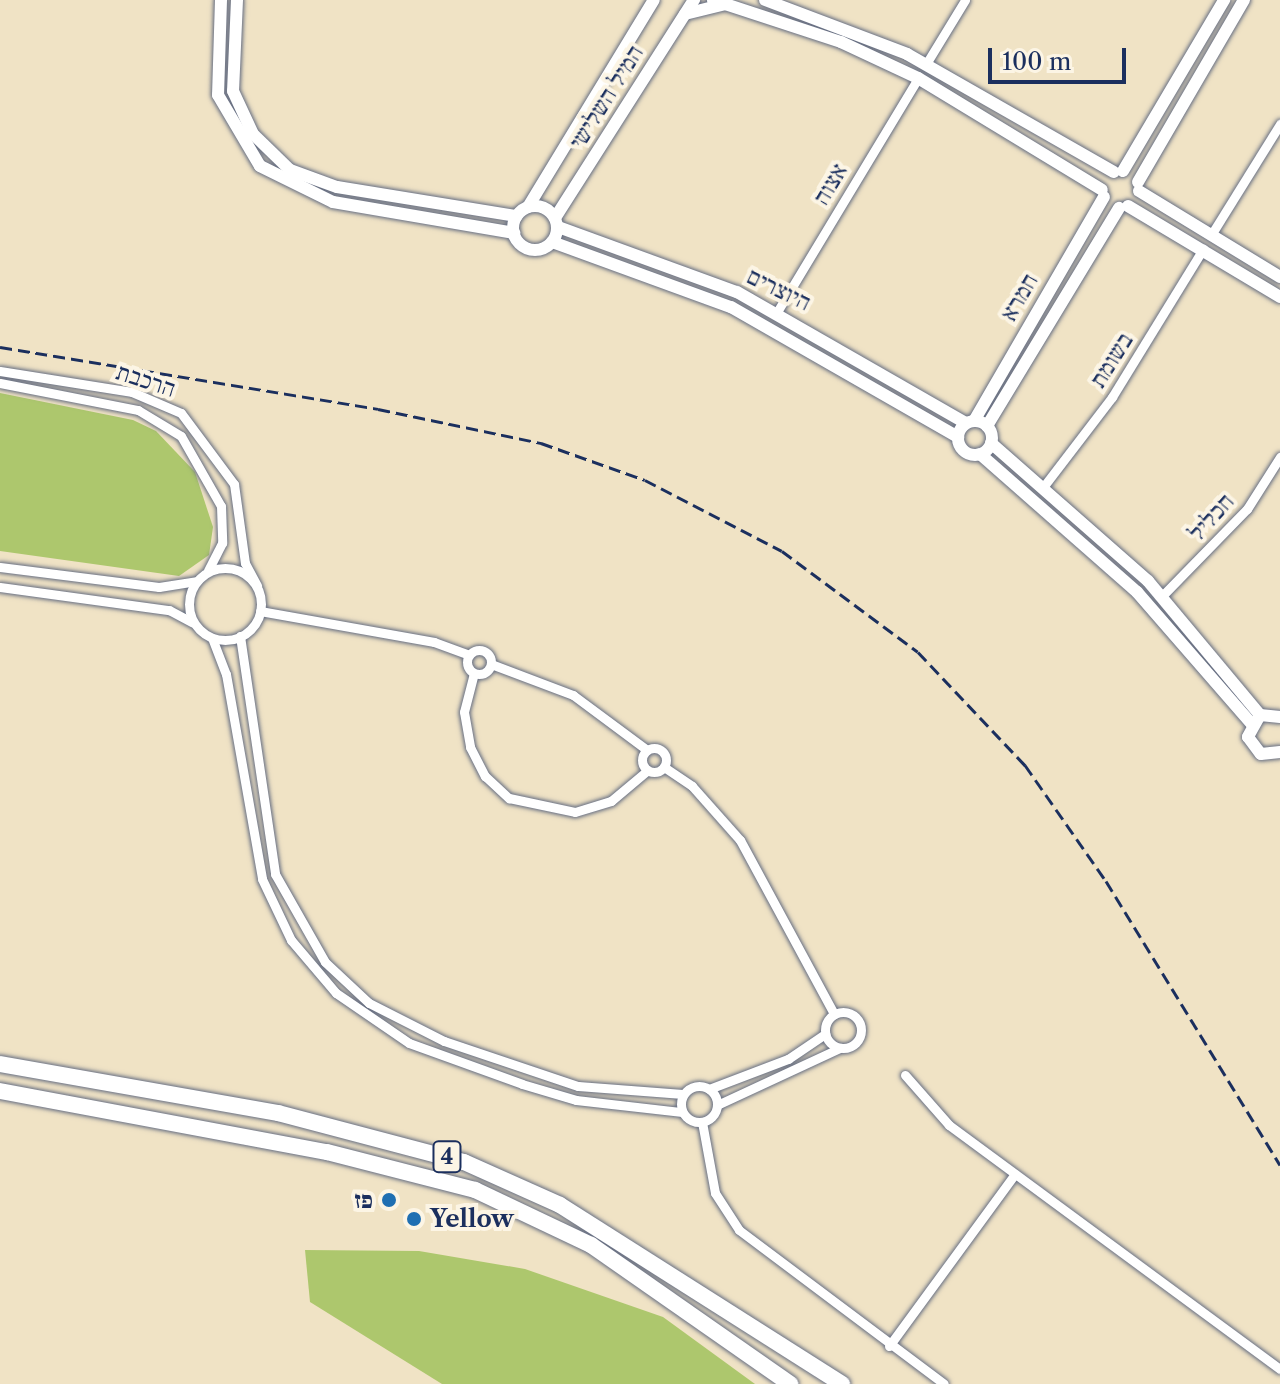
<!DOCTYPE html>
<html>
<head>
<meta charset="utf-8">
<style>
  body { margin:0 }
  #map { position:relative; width:1280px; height:1384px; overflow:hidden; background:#f0e3c5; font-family:"Libre Caslon Text","Frank Ruhl Libre",serif }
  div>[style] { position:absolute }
  .green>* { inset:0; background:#adc76d }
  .roads { filter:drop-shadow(0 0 2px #666e82) drop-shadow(0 0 2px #666e82) }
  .street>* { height:9px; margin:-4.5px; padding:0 4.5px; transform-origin:4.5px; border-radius:4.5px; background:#fff }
  .street>.ring { margin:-4.5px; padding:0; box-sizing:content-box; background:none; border:9px solid #fff; border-radius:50% }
  .secondary>* { height:12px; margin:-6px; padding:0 6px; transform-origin:6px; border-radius:6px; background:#fff }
  .secondary>.ring { margin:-6px; padding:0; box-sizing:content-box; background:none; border:12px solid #fff; border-radius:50% }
  .highway>* { height:16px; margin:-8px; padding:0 8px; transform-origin:8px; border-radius:8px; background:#fff }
  .rail>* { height:3px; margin-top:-1.5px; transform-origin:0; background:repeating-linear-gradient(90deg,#1b2f5e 0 12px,transparent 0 18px) }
  .dots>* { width:22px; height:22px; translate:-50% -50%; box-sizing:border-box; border:4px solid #fcf5e5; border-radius:50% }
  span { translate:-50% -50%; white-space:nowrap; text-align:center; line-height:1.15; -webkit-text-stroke:8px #fcf5e5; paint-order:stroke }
  .shield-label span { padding:2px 6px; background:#fcf5e5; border:2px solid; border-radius:6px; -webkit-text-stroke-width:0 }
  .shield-label { font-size:22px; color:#1b2f5e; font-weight:700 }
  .street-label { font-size:24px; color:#1b2f5e }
  .poi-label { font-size:24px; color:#1b2f5e; font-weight:700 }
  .right { translate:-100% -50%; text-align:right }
  .left { translate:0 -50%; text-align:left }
  .scale { position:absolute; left:988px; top:48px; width:138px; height:36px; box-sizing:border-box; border:4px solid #1b2f5e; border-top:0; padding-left:10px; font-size:24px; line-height:28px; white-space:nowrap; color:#1b2f5e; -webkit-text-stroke:6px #fcf5e5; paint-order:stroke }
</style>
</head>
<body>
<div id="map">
  <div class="green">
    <i style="clip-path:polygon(0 393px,133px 420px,156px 431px,195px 472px,213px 527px,209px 555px,179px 576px,0 551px)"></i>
    <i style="clip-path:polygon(305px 1250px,419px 1251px,525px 1269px,663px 1317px,755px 1384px,442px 1384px,310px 1302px)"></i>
  </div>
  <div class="roads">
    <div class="street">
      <i style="left:926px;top:64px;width:75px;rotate:-58.6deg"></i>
      <i style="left:1211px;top:235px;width:131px;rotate:-58.1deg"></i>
      <i style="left:777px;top:312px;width:273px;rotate:-58.9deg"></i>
      <i style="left:0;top:371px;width:134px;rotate:9deg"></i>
      <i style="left:132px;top:392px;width:53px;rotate:23.2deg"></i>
      <i style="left:181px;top:413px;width:89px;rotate:53.3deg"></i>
      <i style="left:234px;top:484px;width:80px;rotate:82.1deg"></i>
      <i style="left:245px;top:563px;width:26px;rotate:62deg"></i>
      <i style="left:0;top:383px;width:141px;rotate:11.1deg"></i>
      <i style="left:138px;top:410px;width:50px;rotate:31.2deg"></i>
      <i style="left:181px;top:436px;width:81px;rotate:60.3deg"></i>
      <i style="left:221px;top:506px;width:37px;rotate:88deg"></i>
      <i style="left:222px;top:543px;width:31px;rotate:117deg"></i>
      <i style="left:1044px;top:486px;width:112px;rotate:-52.6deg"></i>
      <i style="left:1112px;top:397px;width:174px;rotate:-58.4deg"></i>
      <i style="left:0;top:567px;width:160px;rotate:7.2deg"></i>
      <i style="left:159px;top:587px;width:36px;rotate:-9deg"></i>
      <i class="ring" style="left:189px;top:568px;width:63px;height:63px"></i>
      <i style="left:0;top:587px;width:171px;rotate:7.8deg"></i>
      <i style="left:169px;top:610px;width:26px;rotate:28deg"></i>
      <i style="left:1162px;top:596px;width:122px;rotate:-45.7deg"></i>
      <i style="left:1247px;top:509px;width:62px;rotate:-57.6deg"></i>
      <i style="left:260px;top:611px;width:177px;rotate:10.1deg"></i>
      <i style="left:434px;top:642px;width:37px;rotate:20deg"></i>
      <i style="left:240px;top:636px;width:241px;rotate:81.6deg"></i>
      <i style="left:275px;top:874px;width:101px;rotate:60.4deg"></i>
      <i style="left:325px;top:962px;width:60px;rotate:43deg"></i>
      <i style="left:369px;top:1003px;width:84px;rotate:26.9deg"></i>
      <i style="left:444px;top:1041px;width:141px;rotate:18.6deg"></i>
      <i style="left:578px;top:1086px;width:105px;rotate:4.4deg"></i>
      <i style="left:212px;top:638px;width:39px;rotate:69deg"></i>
      <i style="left:226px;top:674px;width:208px;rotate:80deg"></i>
      <i style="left:262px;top:879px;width:68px;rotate:64.6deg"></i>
      <i style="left:291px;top:940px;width:70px;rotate:49.7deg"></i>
      <i style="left:336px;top:993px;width:88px;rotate:34.4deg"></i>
      <i style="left:409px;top:1043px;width:120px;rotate:19.9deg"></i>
      <i style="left:522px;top:1084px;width:56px;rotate:16.5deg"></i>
      <i style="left:576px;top:1100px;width:107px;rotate:6.5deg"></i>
      <i class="ring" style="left:467px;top:650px;width:15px;height:15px"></i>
      <i style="left:491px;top:664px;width:88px;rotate:20.7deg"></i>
      <i style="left:573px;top:695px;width:92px;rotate:36.6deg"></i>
      <i style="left:474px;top:673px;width:40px;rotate:104.4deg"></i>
      <i style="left:464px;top:712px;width:36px;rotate:80deg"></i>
      <i style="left:470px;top:747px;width:33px;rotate:63deg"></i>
      <i style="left:485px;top:776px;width:33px;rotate:43deg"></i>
      <i style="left:509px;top:798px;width:67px;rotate:12deg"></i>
      <i style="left:575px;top:812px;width:38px;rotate:-17deg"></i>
      <i style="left:611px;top:801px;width:48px;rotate:-40deg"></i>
      <i class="ring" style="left:642px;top:748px;width:15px;height:15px"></i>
      <i style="left:664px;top:767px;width:34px;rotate:34deg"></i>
      <i style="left:692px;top:786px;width:72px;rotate:48.4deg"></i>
      <i style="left:740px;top:840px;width:198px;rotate:61.6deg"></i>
      <i class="ring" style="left:825px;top:1012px;width:27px;height:27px"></i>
      <i style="left:905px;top:1075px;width:67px;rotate:48.7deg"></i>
      <i style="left:949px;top:1125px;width:411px;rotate:36.4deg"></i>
      <i class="ring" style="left:681px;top:1086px;width:27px;height:27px"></i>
      <i style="left:709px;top:1089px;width:85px;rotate:-20.8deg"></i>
      <i style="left:788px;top:1059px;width:45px;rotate:-34deg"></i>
      <i style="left:717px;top:1105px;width:136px;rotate:-24.9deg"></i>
      <i style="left:702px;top:1122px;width:72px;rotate:79.6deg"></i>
      <i style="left:715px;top:1193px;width:44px;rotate:57deg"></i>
      <i style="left:739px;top:1230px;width:256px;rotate:36.9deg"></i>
      <i style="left:889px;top:1346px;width:213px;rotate:-53.8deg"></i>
    </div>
    <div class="secondary">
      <i style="left:221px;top:0;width:95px;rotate:91.8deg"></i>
      <i style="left:218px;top:95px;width:82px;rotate:59.4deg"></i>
      <i style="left:260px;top:166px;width:81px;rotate:26.3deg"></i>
      <i style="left:333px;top:202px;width:184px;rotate:9.7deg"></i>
      <i style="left:237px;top:0;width:91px;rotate:92.5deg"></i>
      <i style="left:233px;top:91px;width:47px;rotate:65.1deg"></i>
      <i style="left:253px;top:134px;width:52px;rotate:44.2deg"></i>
      <i style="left:290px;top:170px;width:50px;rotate:19.9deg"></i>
      <i style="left:337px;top:187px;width:182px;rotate:9.2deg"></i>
      <i style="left:713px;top:0;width:135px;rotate:18.2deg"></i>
      <i style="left:841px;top:42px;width:85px;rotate:25.1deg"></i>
      <i style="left:918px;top:78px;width:215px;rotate:31.3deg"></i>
      <i style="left:765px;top:0;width:152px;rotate:20.8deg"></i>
      <i style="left:907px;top:54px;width:238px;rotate:29.7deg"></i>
      <i style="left:685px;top:14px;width:41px;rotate:-14deg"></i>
      <i style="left:1123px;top:171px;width:199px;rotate:-59.4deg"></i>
      <i style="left:1138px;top:182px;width:211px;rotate:-59.8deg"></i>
      <i style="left:1139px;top:191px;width:165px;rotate:31.4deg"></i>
      <i class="ring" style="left:513px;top:206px;width:32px;height:32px"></i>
      <i style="left:1128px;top:206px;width:177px;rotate:30.9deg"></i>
      <i style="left:528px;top:207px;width:242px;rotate:-58.7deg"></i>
      <i style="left:555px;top:218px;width:259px;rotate:-57.5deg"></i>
      <i style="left:558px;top:227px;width:190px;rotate:20deg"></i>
      <i style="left:737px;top:292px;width:264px;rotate:29.8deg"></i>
      <i style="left:552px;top:242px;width:190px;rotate:20deg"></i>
      <i style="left:731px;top:307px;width:262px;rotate:29.8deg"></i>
      <i class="ring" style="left:958px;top:421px;width:22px;height:22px"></i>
      <i style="left:974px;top:421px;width:259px;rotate:-59.9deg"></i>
      <i style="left:987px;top:426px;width:255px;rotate:-58.8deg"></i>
      <i style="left:991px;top:443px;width:209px;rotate:41.3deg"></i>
      <i style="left:1148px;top:581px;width:175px;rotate:50.1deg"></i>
      <i style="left:980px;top:454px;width:209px;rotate:41.3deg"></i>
      <i style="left:1137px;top:592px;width:174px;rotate:49deg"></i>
      <i style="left:1280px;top:717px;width:20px;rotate:-174deg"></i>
      <i style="left:1260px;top:715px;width:25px;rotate:119deg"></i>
      <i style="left:1248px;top:737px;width:21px;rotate:53deg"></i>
      <i style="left:1261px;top:754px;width:19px;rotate:-6deg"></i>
    </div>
    <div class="highway">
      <i style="left:0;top:1064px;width:282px;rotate:10deg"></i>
      <i style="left:278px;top:1113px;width:192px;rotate:14.8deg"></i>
      <i style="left:464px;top:1162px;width:105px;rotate:24.1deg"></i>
      <i style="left:560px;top:1205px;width:334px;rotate:32.4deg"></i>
      <i style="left:0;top:1091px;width:333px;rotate:10.6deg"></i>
      <i style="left:327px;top:1152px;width:153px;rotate:14.4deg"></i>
      <i style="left:475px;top:1190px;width:128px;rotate:25.4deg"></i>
      <i style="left:591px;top:1245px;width:243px;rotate:34.9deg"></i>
    </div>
  </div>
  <div class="rail">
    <i style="left:0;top:347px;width:383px;rotate:9.3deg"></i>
    <i style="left:378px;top:409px;width:167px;rotate:11.8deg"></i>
    <i style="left:541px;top:443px;width:110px;rotate:19.6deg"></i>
    <i style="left:645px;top:480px;width:154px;rotate:27.4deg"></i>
    <i style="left:782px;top:551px;width:169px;rotate:36.6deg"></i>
    <i style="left:918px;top:652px;width:156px;rotate:46.6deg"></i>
    <i style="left:1025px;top:765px;width:141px;rotate:55.1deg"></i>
    <i style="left:1106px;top:881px;width:333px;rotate:58.5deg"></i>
  </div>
  <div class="dots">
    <i style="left:389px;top:1200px;background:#1f6fb2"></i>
    <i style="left:414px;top:1219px;background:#1f6fb2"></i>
  </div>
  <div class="shield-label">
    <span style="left:447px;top:1157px">4</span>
  </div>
  <div class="street-label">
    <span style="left:606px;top:97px;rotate:-58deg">המיל השלישי</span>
    <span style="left:830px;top:184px;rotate:-59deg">אצוה</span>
    <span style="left:779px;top:289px;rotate:26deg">היוצרים</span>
    <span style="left:1019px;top:297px;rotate:-60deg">חמרא</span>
    <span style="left:1111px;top:360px;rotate:-58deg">בשומת</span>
    <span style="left:146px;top:380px;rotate:18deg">הרכבת</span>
    <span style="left:1211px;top:517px;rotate:-48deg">חכליל</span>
  </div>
  <div class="poi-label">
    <span class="right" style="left:373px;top:1200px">פז</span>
    <span class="left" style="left:430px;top:1219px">Yellow</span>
  </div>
  <div class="scale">100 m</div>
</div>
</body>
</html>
